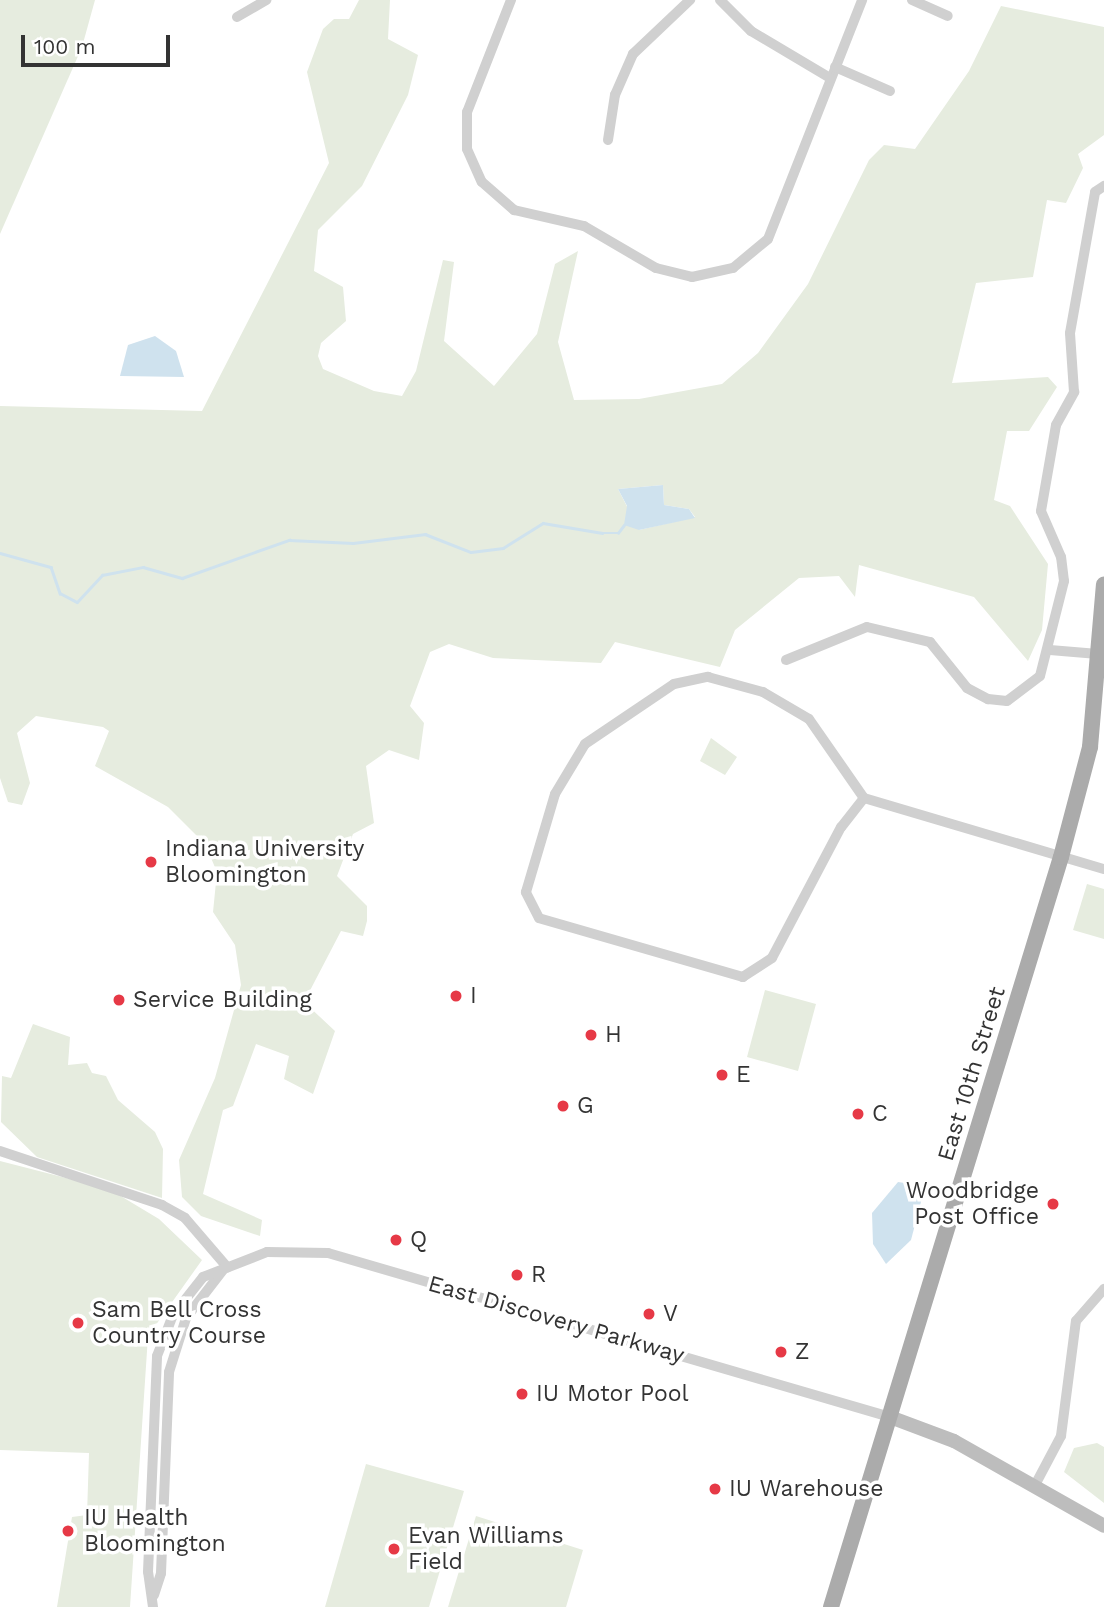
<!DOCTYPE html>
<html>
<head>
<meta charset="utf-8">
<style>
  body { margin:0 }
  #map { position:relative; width:1104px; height:1607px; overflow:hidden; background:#fff; font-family:"Work Sans",sans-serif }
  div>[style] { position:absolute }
  .green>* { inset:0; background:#e6ecdf }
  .water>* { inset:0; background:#cfe2ee }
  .stream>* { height:2.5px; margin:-1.25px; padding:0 1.25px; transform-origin:1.25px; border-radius:1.25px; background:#cfe2ee }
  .street>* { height:10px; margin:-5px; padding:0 5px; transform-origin:5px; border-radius:5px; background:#d0d0d0 }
  .secondary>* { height:14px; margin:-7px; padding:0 7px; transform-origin:7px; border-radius:7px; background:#bdbdbd }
  .primary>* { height:16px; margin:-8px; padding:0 8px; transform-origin:8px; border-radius:8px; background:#ababab }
  .dots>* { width:19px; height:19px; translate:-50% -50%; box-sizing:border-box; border:4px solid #fff; border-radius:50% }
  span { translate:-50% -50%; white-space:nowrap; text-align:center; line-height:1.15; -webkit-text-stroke:7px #fff; paint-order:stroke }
  .poi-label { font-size:23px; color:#333 }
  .left { translate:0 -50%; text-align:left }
  .right { translate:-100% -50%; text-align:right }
  .street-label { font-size:23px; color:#333 }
  .scale { position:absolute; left:21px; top:35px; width:149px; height:32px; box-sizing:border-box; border:4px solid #333; border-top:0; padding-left:9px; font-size:21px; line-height:24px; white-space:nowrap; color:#333; -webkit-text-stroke:5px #fff; paint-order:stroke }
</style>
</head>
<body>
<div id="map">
  <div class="green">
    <i style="clip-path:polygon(0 0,95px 0,82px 47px,0 234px)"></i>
    <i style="clip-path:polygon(evenodd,359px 0,390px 0,388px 39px,418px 55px,408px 95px,362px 186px,318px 230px,314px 271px,343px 287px,346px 321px,321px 343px,318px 356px,323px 369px,374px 391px,402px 396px,416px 371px,443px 260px,454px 262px,444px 341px,494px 386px,537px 334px,555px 264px,578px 251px,558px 342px,574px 400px,639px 399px,722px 384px,758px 353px,808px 284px,869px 160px,884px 145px,915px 149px,969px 71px,1001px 6px,1104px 27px,1104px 135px,1078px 154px,1083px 168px,1066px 203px,1047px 200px,1033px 277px,976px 283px,952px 383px,1048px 377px,1057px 387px,1029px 431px,1007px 431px,994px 500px,1010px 506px,1048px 564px,1042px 630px,1028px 661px,974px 597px,859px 565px,855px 597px,839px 576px,799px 578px,735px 630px,720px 667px,615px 642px,601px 663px,493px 658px,449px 644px,430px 652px,410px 706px,424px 723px,419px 760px,389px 750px,366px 766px,374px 823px,353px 834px,337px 876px,367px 906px,367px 921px,363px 936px,341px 931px,304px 1002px,335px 1031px,313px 1094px,284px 1079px,289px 1056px,256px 1044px,233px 1106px,223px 1110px,203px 1194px,262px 1220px,260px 1236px,201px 1216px,182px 1197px,179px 1160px,215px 1078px,241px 985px,235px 945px,213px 912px,217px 872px,205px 844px,168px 807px,95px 766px,109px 731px,103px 727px,36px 716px,17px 733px,30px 783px,22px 805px,8px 802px,0 778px,0 406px,202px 411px,329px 163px,307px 72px,323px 29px,334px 19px,349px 19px,359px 0,663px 485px,664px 505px,689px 509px,695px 517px,639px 530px,618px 489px,663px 485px)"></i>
    <i style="clip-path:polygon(711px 738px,737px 757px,725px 775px,700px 761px)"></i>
    <i style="clip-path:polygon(1087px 884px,1104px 889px,1104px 939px,1073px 930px)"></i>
    <i style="clip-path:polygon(765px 990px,816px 1004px,798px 1071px,747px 1057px)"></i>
    <i style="clip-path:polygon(33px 1024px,70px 1037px,68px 1065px,87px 1063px,92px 1073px,106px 1076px,118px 1100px,155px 1132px,163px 1149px,162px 1198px,37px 1157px,1px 1122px,2px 1076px,11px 1078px)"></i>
    <i style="clip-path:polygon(0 1161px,109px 1189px,159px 1219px,202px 1260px,148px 1336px,130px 1607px,57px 1607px,72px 1517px,87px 1515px,89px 1453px,0 1450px)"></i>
    <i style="clip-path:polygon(1097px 1443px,1104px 1447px,1104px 1503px,1064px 1472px,1074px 1448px)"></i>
    <i style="clip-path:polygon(366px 1464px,464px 1491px,429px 1607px,325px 1607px)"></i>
    <i style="clip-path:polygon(476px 1516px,583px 1550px,566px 1607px,448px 1607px)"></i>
  </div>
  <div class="water">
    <i style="clip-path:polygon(155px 336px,176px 351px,184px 377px,120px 376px,128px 345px)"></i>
    <i style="clip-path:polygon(663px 485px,664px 505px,689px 509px,695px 518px,639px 530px,624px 525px,627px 506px,618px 489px)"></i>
    <i style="clip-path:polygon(898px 1182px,918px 1185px,922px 1198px,911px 1240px,886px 1264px,873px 1244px,872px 1213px)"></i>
  </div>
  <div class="stream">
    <i style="left:0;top:553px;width:53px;rotate:15.4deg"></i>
    <i style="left:51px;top:567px;width:28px;rotate:71deg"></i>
    <i style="left:60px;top:593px;width:19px;rotate:28deg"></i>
    <i style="left:77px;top:602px;width:37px;rotate:-47deg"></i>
    <i style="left:102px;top:575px;width:42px;rotate:-11deg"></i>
    <i style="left:143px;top:567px;width:41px;rotate:15.8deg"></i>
    <i style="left:182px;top:578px;width:114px;rotate:-19.6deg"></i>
    <i style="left:289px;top:540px;width:64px;rotate:2.7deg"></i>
    <i style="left:353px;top:543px;width:73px;rotate:-7.1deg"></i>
    <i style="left:425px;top:534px;width:49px;rotate:21.4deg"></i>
    <i style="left:471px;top:552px;width:32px;rotate:-7deg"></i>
    <i style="left:503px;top:548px;width:47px;rotate:-32deg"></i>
    <i style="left:543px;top:523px;width:60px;rotate:9.6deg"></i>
    <i style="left:602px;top:533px;width:16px"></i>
    <i style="left:618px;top:533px;width:10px;rotate:-53deg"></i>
  </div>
  <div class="street">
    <i style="left:511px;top:0;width:120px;rotate:111.4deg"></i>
    <i style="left:467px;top:112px;width:37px;rotate:90deg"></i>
    <i style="left:467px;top:149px;width:36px;rotate:66deg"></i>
    <i style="left:482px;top:182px;width:43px;rotate:41.2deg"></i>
    <i style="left:514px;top:210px;width:72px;rotate:12.9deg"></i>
    <i style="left:584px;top:226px;width:83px;rotate:30.3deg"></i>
    <i style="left:656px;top:268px;width:37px;rotate:14deg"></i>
    <i style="left:692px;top:277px;width:42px;rotate:-12.4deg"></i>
    <i style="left:733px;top:268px;width:45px;rotate:-39.6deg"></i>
    <i style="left:768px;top:239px;width:257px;rotate:-68.5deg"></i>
    <i style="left:720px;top:0;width:44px;rotate:45deg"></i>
    <i style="left:751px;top:31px;width:92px;rotate:30.7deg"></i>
    <i style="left:912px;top:0;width:39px;rotate:24deg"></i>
    <i style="left:237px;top:17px;width:34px;rotate:-30deg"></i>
    <i style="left:835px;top:67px;width:60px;rotate:23.6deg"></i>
    <i style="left:608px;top:140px;width:46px;rotate:-81.2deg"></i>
    <i style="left:615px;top:95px;width:45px;rotate:-66.3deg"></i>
    <i style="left:633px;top:54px;width:79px;rotate:-43.5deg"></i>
    <i style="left:1050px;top:650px;width:48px;rotate:4.8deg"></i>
    <i style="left:786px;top:660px;width:87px;rotate:-22.2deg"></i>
    <i style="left:867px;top:627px;width:65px;rotate:13.4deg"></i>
    <i style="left:930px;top:642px;width:59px;rotate:51.2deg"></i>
    <i style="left:967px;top:688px;width:24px;rotate:28deg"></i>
    <i style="left:988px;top:699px;width:19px;rotate:6deg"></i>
    <i style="left:1007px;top:701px;width:41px;rotate:-37.1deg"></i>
    <i style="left:1040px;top:676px;width:98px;rotate:-75.8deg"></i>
    <i style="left:1064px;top:581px;width:24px;rotate:-97deg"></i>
    <i style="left:1061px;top:557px;width:50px;rotate:-113.5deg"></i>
    <i style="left:1041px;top:511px;width:87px;rotate:-80.1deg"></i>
    <i style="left:1056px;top:425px;width:38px;rotate:-61deg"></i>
    <i style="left:1074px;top:392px;width:59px;rotate:-93.9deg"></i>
    <i style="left:1070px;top:333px;width:143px;rotate:-79.9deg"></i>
    <i style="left:1095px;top:192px;width:11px;rotate:-34deg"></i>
    <i style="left:708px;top:677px;width:57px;rotate:15.3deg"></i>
    <i style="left:763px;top:692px;width:53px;rotate:30.4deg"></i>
    <i style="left:809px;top:719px;width:96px;rotate:55.2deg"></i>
    <i style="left:864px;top:798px;width:37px;rotate:128deg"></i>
    <i style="left:841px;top:827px;width:148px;rotate:117.8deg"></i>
    <i style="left:772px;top:958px;width:35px;rotate:147deg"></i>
    <i style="left:743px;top:977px;width:212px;rotate:-163.9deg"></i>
    <i style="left:539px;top:918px;width:29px;rotate:-117deg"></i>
    <i style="left:526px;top:892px;width:102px;rotate:-73.5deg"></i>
    <i style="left:555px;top:794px;width:58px;rotate:-59deg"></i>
    <i style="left:585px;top:744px;width:107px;rotate:-34deg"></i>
    <i style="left:674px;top:684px;width:35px;rotate:-12deg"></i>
    <i style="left:864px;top:798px;width:250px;rotate:16.5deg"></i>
    <i style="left:0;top:1151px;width:171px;rotate:18.4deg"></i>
    <i style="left:162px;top:1205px;width:26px;rotate:29deg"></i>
    <i style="left:185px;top:1218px;width:65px;rotate:49.4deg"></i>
    <i style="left:1034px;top:1487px;width:58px;rotate:-62.1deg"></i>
    <i style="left:1061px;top:1436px;width:116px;rotate:-82.6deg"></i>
    <i style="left:1076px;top:1321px;width:43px;rotate:-48.8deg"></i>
    <i style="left:154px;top:1595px;width:23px;rotate:-72deg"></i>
    <i style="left:161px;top:1573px;width:201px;rotate:-87.7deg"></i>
    <i style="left:169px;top:1372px;width:57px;rotate:-72.5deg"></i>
    <i style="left:186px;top:1318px;width:61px;rotate:-52.4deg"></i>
    <i style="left:153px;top:1607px;width:35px;rotate:-98deg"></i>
    <i style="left:148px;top:1572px;width:216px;rotate:-87.6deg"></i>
    <i style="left:157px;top:1356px;width:44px;rotate:-68.7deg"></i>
    <i style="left:173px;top:1315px;width:48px;rotate:-51.7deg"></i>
    <i style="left:203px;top:1277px;width:69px;rotate:-21.3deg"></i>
    <i style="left:267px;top:1252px;width:61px;rotate:0.9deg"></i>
    <i style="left:328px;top:1253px;width:585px;rotate:16.27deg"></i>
  </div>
  <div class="secondary">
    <i style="left:890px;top:1417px;width:68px;rotate:20.6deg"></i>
    <i style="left:954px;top:1441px;width:172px;rotate:29.5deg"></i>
  </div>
  <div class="primary">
    <i style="left:831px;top:1607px;width:784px;rotate:-72.95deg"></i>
    <i style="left:1061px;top:857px;width:114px;rotate:-75.2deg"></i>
    <i style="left:1090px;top:747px;width:163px;rotate:-85.1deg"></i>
  </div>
  <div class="dots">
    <i style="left:151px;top:862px;background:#e63946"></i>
    <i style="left:456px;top:996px;background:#e63946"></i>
    <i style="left:119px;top:1000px;background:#e63946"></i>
    <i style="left:591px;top:1035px;background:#e63946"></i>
    <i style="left:722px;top:1075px;background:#e63946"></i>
    <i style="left:563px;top:1106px;background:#e63946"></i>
    <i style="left:858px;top:1114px;background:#e63946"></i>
    <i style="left:1053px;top:1204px;background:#e63946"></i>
    <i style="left:396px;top:1240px;background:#e63946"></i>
    <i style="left:517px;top:1275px;background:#e63946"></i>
    <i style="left:649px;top:1314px;background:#e63946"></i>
    <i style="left:78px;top:1323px;background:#e63946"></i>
    <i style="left:781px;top:1352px;background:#e63946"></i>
    <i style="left:522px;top:1394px;background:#e63946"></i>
    <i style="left:715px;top:1489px;background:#e63946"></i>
    <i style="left:68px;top:1531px;background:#e63946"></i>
    <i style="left:394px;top:1549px;background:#e63946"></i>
  </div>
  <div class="poi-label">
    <span class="left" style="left:165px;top:862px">Indiana University<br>Bloomington</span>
    <span class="left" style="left:470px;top:996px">I</span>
    <span class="left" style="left:133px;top:1000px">Service Building</span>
    <span class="left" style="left:605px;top:1035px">H</span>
    <span class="left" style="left:736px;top:1075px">E</span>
    <span class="left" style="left:577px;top:1106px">G</span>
    <span class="left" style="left:872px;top:1114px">C</span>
    <span class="right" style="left:1039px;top:1204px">Woodbridge<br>Post Office</span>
    <span class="left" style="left:410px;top:1240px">Q</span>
    <span class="left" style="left:531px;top:1275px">R</span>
    <span class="left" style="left:92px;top:1323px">Sam Bell Cross<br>Country Course</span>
    <span class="left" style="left:663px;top:1314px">V</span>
    <span class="left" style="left:795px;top:1352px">Z</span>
    <span class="left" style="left:536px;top:1394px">IU Motor Pool</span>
    <span class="left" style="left:729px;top:1489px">IU Warehouse</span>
    <span class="left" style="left:84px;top:1531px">IU Health<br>Bloomington</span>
    <span class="left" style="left:408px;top:1549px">Evan Williams<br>Field</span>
  </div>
  <div class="street-label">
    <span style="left:972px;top:1074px;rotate:-73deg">East 10th Street</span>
    <span style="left:556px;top:1320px;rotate:16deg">East Discovery Parkway</span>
  </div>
  <div class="scale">100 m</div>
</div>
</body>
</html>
